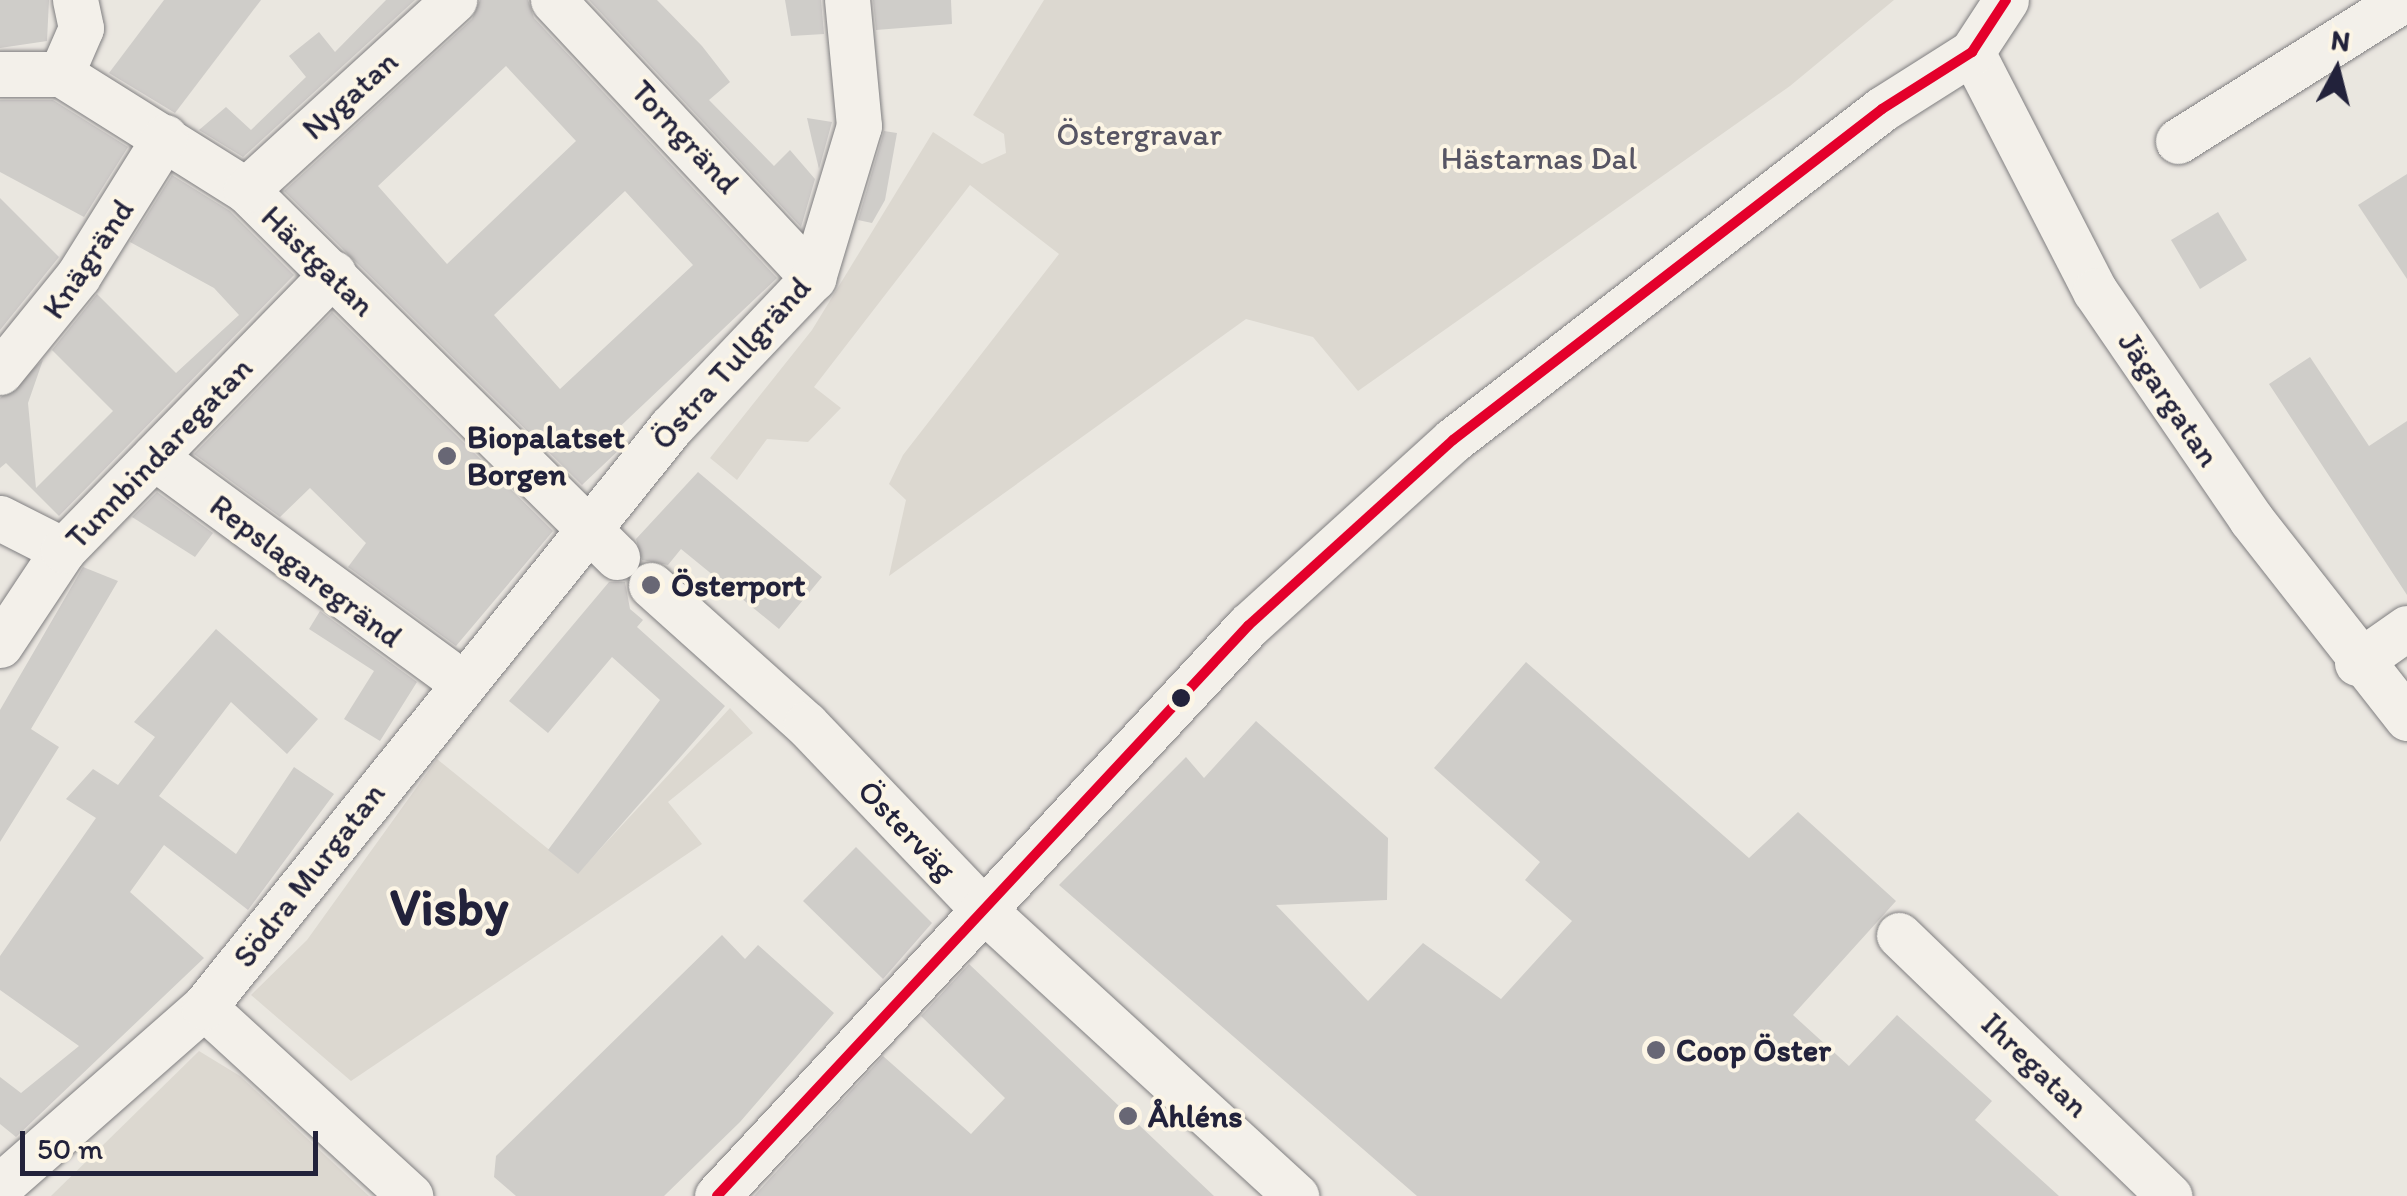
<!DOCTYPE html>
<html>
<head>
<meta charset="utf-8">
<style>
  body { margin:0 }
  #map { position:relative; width:2407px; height:1196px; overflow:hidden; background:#eae7e0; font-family:Itim,sans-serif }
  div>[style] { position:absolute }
  .green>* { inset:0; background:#dcd8d0 }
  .building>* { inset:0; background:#cfcdc9 }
  .roads { filter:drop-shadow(0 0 2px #807f81) drop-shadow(0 0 2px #807f81) }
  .street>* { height:45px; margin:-22.5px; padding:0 22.5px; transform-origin:22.5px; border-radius:22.5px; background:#f3f0ea }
  .bus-1>* { height:10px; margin:-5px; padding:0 5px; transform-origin:5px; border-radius:5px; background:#e4002b }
  .dots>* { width:28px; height:28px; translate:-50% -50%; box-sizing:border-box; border:5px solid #fcf5e5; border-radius:50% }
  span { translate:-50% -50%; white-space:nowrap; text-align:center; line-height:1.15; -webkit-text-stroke:8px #fcf5e5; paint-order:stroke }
  .street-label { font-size:32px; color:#22223b }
  .park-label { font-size:32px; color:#575564 }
  .poi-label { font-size:32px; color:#22223b; font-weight:700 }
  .left { translate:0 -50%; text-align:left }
  .town-label { font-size:52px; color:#22223b; font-weight:700 }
  .north { position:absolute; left:2287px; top:20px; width:100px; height:100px; -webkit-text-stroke:8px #fcf5e5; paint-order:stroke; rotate:7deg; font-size:28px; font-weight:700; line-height:40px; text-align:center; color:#22223b }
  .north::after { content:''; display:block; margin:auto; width:35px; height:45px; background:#22223b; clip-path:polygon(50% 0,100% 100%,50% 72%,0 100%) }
  .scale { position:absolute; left:20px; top:1131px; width:298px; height:45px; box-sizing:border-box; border:5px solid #22223b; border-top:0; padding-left:12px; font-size:30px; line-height:35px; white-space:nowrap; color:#22223b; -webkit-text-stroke:8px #fcf5e5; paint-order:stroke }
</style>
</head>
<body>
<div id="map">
  <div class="green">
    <i style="clip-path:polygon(1044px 0,1894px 0,1790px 86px,1358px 391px,1313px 337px,1246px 319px,889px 576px,906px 500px,889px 484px,903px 455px,1059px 254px,970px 185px,814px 387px,841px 408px,808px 442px,767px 439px,737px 480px,710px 458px,812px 330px,933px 132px,982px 164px,1006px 153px,1004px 134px,973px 115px)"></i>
    <i style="clip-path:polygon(730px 708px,753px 733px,668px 802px,702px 844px,351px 1081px,251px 995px,307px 940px,437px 759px,578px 873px)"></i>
    <i style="clip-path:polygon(199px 1051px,240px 1076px,369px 1196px,51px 1196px)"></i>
  </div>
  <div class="building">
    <i style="clip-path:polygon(0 0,49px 0,47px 41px,0 48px)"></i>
    <i style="clip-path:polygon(164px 0,261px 0,175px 113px,109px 73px)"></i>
    <i style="clip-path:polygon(386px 0,415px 0,243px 157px,199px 130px,226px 107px,251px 130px,306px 77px,289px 56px,319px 32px,335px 52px)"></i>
    <i style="clip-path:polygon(evenodd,480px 0,528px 0,534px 18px,777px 278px,609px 437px,620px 449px,582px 485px,284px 191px,472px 19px,480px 0,506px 66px,576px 141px,447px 264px,378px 186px,506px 66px,480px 0,625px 191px,693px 265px,560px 389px,494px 315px,625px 191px)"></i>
    <i style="clip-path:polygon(589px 0,657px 0,702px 46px,730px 82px,709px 100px,774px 166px,790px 150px,815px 179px,801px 227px)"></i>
    <i style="clip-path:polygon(785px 0,821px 0,824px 34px,791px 36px)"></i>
    <i style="clip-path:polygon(873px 0,951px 0,952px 24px,876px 30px)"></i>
    <i style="clip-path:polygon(0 100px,53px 100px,128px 147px,84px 217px,0 172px)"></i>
    <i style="clip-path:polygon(807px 118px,832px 122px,819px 169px,812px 140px)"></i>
    <i style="clip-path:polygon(884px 131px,897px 133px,885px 200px,872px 223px,858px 220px)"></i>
    <i style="clip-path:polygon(2407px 174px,2407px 279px,2358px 205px)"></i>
    <i style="clip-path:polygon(172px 175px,230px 211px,294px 275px,59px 516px,6px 463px,0 468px,0 398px,43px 360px,28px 403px,36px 488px,113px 411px,52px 350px,97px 294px,176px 373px,239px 315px,214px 288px,130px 242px)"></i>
    <i style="clip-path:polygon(0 198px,59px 257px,0 330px)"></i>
    <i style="clip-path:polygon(2218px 212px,2247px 260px,2200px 289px,2171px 240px)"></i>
    <i style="clip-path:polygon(332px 312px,553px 531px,456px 646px,348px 567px,366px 543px,310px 488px,280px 517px,194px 454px)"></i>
    <i style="clip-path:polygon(2310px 357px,2369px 446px,2407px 421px,2407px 595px,2269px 384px)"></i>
    <i style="clip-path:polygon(698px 472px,822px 577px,779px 629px,681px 549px,668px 565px,642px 560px,636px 539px)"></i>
    <i style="clip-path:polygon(157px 492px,213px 533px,195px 557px,132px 517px)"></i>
    <i style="clip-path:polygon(83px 567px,118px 581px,31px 729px,59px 747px,0 842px,0 710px)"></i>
    <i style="clip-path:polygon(609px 582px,625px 582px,630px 609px,643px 620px,637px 627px,725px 706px,578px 874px,548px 850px,660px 700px,612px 657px,548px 733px,509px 701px)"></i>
    <i style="clip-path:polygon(320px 611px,417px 682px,380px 741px,344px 719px,374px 671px,309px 629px)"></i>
    <i style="clip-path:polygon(216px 629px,318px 719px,287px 754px,231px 702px,159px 796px,236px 854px,294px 767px,334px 794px,248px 910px,164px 845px,130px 892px,204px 958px,16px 1137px,0 1124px,0 1077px,21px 1093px,79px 1046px,0 990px,0 956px,96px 818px,66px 799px,93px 769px,118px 785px,155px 737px,134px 722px)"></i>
    <i style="clip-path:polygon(1526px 662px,1749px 858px,1798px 812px,1896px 901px,1793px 1015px,1849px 1066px,1897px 1015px,1992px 1101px,1975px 1120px,2059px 1196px,1417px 1196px,1059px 885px,1186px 757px,1204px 778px,1256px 721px,1388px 838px,1387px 900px,1276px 905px,1368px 1001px,1423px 943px,1501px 999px,1572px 921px,1525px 880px,1540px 862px,1434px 768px)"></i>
    <i style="clip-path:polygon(856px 847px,932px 923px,883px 979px,803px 901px)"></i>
    <i style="clip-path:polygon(722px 935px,745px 959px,758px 945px,834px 1013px,740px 1122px,664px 1196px,516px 1196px,494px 1177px,496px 1156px)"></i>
    <i style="clip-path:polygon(969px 964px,1214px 1196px,754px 1196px,883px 1056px,971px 1134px,1005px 1098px,921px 1016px)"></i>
  </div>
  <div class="roads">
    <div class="street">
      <i style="left:553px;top:0;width:381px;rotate:46.9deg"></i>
      <i style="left:1972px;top:52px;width:269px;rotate:62.8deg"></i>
      <i style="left:2095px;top:291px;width:276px;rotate:55.6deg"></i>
      <i style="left:2251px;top:519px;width:253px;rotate:51.9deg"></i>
      <i style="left:0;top:74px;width:61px"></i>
      <i style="left:61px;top:74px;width:218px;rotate:32.1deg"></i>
      <i style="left:246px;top:190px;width:522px;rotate:44.69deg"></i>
      <i style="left:61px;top:74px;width:50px;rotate:-66.5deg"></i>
      <i style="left:81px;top:28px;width:29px;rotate:-102deg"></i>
      <i style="left:2178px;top:141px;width:266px;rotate:-32.1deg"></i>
      <i style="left:246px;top:190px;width:282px;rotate:-42.4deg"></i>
      <i style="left:0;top:372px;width:124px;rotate:-50.9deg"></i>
      <i style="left:78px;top:276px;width:164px;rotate:-58deg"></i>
      <i style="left:154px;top:457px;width:379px;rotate:36.2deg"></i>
      <i style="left:0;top:518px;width:71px;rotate:26.9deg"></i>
      <i style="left:651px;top:585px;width:208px;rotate:41.9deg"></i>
      <i style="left:806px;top:724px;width:256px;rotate:46.3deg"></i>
      <i style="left:983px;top:909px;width:425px;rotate:42.5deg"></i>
      <i style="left:0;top:645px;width:114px;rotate:-56.4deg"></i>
      <i style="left:63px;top:550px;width:387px;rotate:-45.7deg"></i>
      <i style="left:2357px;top:663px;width:61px;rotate:-35deg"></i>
      <i style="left:1899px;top:935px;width:376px;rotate:44deg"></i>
      <i style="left:204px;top:1007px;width:280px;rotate:42.5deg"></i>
      <i style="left:0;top:1186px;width:271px;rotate:-41.3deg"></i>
      <i style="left:204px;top:1007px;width:745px;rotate:-51.16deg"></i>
      <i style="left:671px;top:427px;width:206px;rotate:-46.4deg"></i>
      <i style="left:813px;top:278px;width:159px;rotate:-73.2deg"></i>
      <i style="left:859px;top:126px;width:127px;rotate:-95.4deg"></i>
      <i style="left:717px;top:1196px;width:780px;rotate:-47.03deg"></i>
      <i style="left:1249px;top:625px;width:275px;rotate:-42.2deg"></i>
      <i style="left:1453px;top:440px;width:542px;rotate:-37.65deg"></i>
      <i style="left:1882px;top:109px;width:107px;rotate:-32.3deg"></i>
      <i style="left:1972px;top:52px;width:62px;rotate:-56.8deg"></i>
    </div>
  </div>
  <div class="bus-1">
    <i style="left:717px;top:1196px;width:780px;rotate:-47.03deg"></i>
    <i style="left:1249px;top:625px;width:275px;rotate:-42.2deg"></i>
    <i style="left:1453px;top:440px;width:542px;rotate:-37.65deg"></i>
    <i style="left:1882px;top:109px;width:107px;rotate:-32.3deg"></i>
    <i style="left:1972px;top:52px;width:62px;rotate:-56.8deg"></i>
  </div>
  <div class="dots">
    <i style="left:447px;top:456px;background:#686775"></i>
    <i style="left:651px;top:585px;background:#686775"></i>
    <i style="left:1181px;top:698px;background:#22223b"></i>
    <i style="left:1656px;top:1050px;background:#686775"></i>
    <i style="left:1128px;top:1116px;background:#686775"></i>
  </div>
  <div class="street-label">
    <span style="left:350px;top:95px;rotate:-42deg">Nygatan</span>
    <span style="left:685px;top:137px;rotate:47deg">Torngränd</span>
    <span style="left:88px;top:259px;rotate:-56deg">Knägränd</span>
    <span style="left:318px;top:261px;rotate:44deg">Hästgatan</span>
    <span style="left:731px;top:363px;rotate:-48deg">Östra Tullgränd</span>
    <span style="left:2169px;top:399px;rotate:56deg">Jägargatan</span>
    <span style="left:159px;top:453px;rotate:-46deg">Tunnbindaregatan</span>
    <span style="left:306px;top:571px;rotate:37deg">Repslagaregränd</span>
    <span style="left:907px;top:830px;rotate:46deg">Österväg</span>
    <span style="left:309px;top:875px;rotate:-52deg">Södra Murgatan</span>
    <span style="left:2035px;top:1065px;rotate:44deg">Ihregatan</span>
  </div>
  <div class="park-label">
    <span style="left:1139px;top:134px">Östergravar</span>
    <span style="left:1539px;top:158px">Hästarnas Dal</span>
  </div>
  <div class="poi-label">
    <span class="left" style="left:467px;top:456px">Biopalatset<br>Borgen</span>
    <span class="left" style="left:671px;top:585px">Österport</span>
    <span class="left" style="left:1676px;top:1050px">Coop Öster</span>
    <span class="left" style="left:1148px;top:1116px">Åhléns</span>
  </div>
  <div class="town-label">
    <span style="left:449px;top:908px">Visby</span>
  </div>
  <div class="north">N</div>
  <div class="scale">50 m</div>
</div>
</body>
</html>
